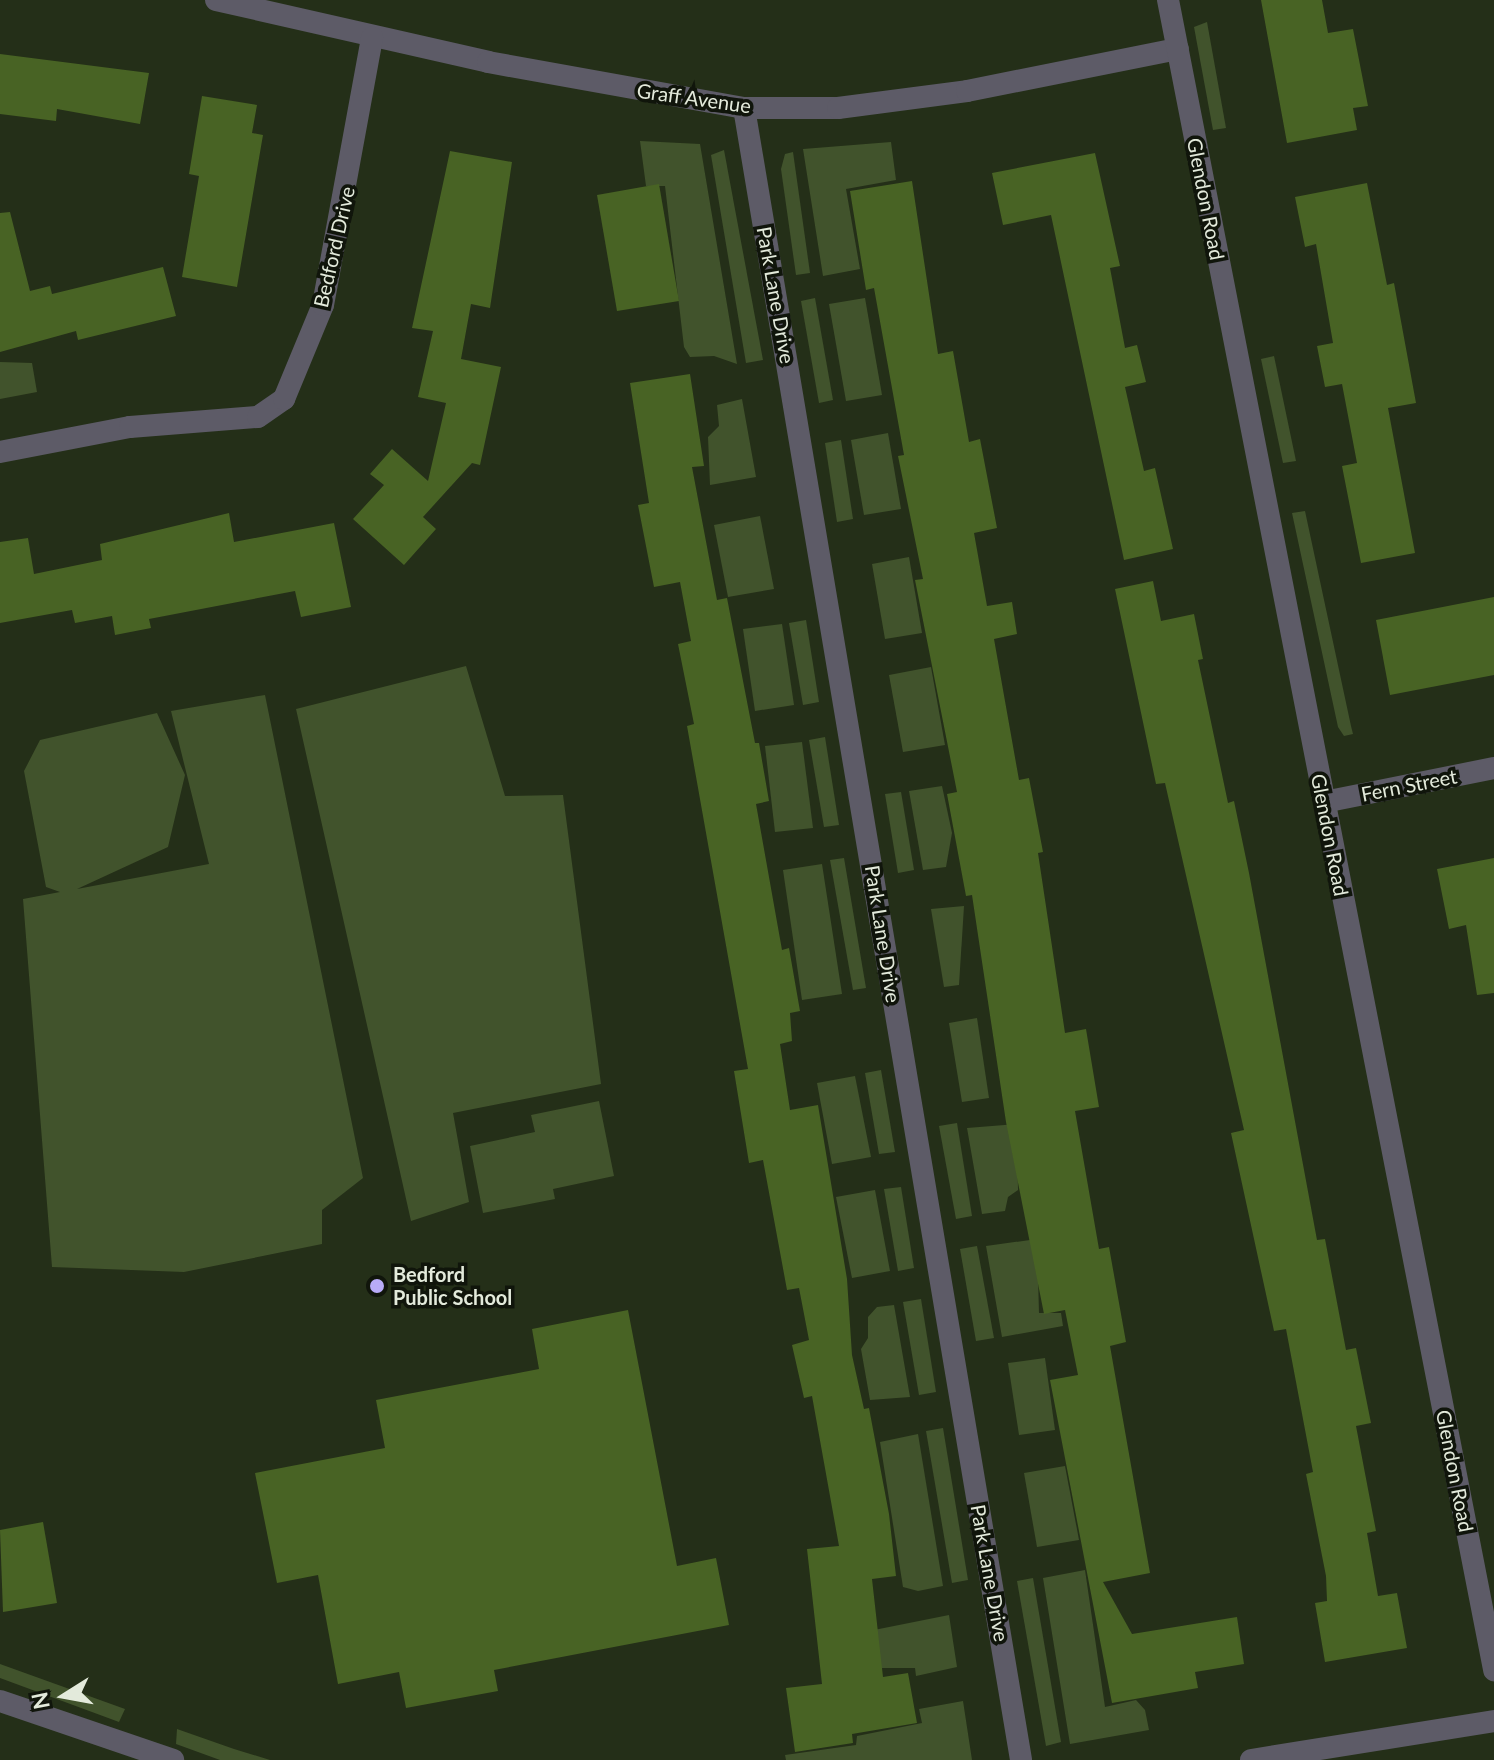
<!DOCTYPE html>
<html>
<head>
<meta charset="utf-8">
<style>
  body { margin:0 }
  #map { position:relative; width:1494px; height:1760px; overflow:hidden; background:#242f18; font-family:Lato,sans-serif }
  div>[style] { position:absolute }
  .green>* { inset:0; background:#41532c }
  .building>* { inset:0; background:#486324 }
  .minor>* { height:22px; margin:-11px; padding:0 11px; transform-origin:11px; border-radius:11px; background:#5d5b67 }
  .dots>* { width:22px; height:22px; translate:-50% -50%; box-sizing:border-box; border:4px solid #10150b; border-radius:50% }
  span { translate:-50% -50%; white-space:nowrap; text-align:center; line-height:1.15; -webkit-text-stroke:7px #10150b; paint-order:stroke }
  .street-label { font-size:20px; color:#e3eadb }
  .poi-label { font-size:20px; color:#e3eadb; font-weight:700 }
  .left { translate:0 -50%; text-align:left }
  .north { position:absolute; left:24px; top:1656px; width:80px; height:80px; -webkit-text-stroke:6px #10150b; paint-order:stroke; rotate:259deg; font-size:22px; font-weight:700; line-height:32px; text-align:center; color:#e3eadb }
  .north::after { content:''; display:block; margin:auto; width:28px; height:36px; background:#e3eadb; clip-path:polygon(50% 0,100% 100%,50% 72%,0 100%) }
</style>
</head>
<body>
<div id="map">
  <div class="green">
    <i style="clip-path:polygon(1207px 22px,1226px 128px,1213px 130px,1194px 27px)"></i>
    <i style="clip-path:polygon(640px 141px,700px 144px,737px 364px,714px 356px,690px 357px,684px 347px,665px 186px,646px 186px)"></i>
    <i style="clip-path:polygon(891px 142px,896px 180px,846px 189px,860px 269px,823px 276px,803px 149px)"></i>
    <i style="clip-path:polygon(724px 150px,763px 360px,746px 363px,711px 155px)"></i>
    <i style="clip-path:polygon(793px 152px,810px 273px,796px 275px,781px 169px,785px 154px)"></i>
    <i style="clip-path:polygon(815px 298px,833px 400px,819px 403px,801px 301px)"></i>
    <i style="clip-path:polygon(865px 298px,882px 395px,846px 401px,829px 304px)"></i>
    <i style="clip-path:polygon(1274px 356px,1296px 461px,1283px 463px,1261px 359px)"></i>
    <i style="clip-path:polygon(0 362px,32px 363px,37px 392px,0 399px)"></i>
    <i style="clip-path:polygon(742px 399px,756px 477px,710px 485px,708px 437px,719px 426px,717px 405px)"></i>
    <i style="clip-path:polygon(888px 433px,901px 509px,864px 515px,851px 440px)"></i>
    <i style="clip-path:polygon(841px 440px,853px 519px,837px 522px,825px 443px)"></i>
    <i style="clip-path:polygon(1305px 511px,1351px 726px,1353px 734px,1344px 736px,1338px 727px,1292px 513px)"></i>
    <i style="clip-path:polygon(760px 516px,774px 589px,728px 597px,714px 525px)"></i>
    <i style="clip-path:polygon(909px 557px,922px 633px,885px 639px,872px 564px)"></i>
    <i style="clip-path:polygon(806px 620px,819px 702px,803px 705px,789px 623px)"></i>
    <i style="clip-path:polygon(782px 624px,794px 705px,755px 711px,743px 629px)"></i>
    <i style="clip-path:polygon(466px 666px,505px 796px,563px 795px,601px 1084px,453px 1113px,469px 1202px,411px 1221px,296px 709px)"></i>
    <i style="clip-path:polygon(931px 667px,945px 745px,903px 752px,889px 675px)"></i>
    <i style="clip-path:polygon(265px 695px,363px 1178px,322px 1210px,322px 1244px,184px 1272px,52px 1267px,23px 899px,60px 892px,46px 887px,24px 771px,40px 740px,157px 713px,185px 775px,168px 847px,77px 889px,209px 864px,171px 711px)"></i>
    <i style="clip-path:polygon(825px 737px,839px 825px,824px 827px,809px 740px)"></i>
    <i style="clip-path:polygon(802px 742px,813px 828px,775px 832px,765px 746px)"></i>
    <i style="clip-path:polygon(942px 786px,952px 833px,946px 867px,923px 870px,909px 791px)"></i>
    <i style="clip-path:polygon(901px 792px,914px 870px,898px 873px,885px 794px)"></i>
    <i style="clip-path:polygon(844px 858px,866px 988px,853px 990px,830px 860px)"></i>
    <i style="clip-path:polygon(822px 864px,842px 994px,802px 1000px,783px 870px)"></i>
    <i style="clip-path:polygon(964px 906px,959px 985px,944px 987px,931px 909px)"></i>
    <i style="clip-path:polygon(977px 1018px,989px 1098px,962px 1102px,949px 1023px)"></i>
    <i style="clip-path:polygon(881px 1070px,895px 1152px,879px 1154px,865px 1073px)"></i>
    <i style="clip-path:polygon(855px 1076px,871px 1157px,832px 1164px,817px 1083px)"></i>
    <i style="clip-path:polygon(599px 1101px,614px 1176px,553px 1189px,555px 1199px,483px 1213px,470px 1146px,535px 1132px,531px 1115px)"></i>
    <i style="clip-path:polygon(957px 1123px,972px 1216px,956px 1219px,939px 1126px)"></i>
    <i style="clip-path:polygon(1017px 1124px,1018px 1190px,1008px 1197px,1005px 1211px,982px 1214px,967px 1128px)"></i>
    <i style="clip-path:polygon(901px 1187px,914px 1268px,898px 1271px,884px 1189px)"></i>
    <i style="clip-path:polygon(875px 1190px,890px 1271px,852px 1278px,836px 1197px)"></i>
    <i style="clip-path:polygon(1037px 1239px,1039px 1313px,1061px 1313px,1063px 1326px,1002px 1337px,986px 1246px)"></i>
    <i style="clip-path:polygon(977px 1246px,994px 1338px,976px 1341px,960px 1249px)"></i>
    <i style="clip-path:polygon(921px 1299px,936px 1392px,919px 1395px,903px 1302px)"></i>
    <i style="clip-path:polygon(894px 1305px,910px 1397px,870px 1400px,861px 1349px,868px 1338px,868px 1317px,877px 1307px)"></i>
    <i style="clip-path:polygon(1045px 1358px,1055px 1430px,1019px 1435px,1008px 1363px)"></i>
    <i style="clip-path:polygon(943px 1428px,968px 1580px,952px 1583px,926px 1431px)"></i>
    <i style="clip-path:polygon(918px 1434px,943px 1586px,918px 1591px,903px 1587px,880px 1442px)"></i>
    <i style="clip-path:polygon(1065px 1466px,1079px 1540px,1037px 1547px,1024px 1473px)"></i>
    <i style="clip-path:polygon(1085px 1570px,1105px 1707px,1136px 1700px,1145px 1710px,1149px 1730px,1070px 1744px,1043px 1578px)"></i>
    <i style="clip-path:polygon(1033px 1578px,1061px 1742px,1046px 1746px,1017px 1581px)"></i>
    <i style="clip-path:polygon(949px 1615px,957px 1667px,916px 1676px,915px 1668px,880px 1668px,874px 1630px)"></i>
    <i style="clip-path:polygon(0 1664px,125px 1709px,119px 1722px,0 1678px)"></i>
    <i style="clip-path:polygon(963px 1701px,972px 1760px,786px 1760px,785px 1755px,856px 1745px,857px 1736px,922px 1723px,919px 1709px)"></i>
    <i style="clip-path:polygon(177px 1729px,234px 1749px,270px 1760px,220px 1760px,176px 1744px)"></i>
  </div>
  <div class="building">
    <i style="clip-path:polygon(1261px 0,1322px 0,1328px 33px,1353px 29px,1368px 106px,1353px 108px,1357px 130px,1287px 143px)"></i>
    <i style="clip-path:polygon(0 54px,149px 73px,140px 124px,57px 109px,56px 121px,0 114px)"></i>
    <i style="clip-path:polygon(202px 96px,257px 105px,252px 133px,263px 135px,237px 287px,182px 277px,199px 176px,189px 174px)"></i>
    <i style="clip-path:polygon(450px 151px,512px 162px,490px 308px,471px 304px,461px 359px,501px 367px,480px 465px,472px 463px,423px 517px,436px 529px,404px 565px,353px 519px,384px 485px,370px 474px,392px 449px,428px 481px,446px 403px,418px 397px,433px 331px,412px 328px)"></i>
    <i style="clip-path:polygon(1095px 153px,1120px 266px,1110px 268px,1125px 348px,1137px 345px,1146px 382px,1125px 387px,1144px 471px,1155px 468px,1173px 549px,1124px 560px,1051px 215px,1003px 225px,992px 173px)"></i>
    <i style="clip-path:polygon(912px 181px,938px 354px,953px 351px,969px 442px,980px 439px,997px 528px,974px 533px,987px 606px,1012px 602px,1017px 634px,994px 639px,1019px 780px,1029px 778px,1043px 852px,1038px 853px,1065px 1033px,1086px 1029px,1099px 1107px,1075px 1111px,1099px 1249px,1109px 1247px,1126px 1342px,1110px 1346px,1150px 1573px,1103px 1582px,1132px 1634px,1237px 1617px,1244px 1664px,1195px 1672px,1198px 1688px,1112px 1703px,1050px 1380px,1078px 1375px,1065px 1310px,1044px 1314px,1006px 1122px,972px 895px,966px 896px,947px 794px,957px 792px,915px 580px,923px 579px,898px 456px,904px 455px,874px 288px,866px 290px,850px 191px)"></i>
    <i style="clip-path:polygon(1367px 183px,1387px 285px,1394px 283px,1416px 403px,1388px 408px,1415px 553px,1361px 563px,1342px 466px,1357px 463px,1342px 384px,1325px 387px,1317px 346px,1333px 343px,1316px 244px,1305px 247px,1295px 197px)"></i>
    <i style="clip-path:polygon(659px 184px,679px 301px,617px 311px,597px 195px)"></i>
    <i style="clip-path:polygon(10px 212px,30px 291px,50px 286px,52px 294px,163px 267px,176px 316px,78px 340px,76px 331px,0 352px,0 213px)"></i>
    <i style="clip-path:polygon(690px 374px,704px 466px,692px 467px,717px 600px,727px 598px,755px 743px,759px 743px,769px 801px,756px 804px,782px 950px,789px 948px,800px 1011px,790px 1013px,792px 1041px,780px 1044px,790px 1110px,818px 1105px,847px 1279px,852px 1355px,864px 1409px,869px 1408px,889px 1514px,896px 1576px,872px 1579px,883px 1677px,908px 1673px,917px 1723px,852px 1734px,853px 1743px,795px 1752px,786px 1688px,822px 1684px,807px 1549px,839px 1546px,812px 1396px,804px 1398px,792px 1345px,809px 1340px,799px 1288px,787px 1290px,763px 1160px,749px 1163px,734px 1071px,748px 1069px,687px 726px,694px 724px,678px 644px,691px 641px,680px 582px,654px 587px,638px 505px,649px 503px,630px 383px)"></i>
    <i style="clip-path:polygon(229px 513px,234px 542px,334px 523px,351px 607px,301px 617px,295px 591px,149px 619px,151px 628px,115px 635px,112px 616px,75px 623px,72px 610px,0 623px,0 542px,28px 538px,34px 574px,102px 560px,100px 544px)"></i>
    <i style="clip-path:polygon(1153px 581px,1161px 621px,1194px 614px,1203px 659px,1198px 660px,1228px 803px,1234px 801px,1249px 873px,1317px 1240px,1325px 1239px,1346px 1350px,1356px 1348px,1371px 1423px,1356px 1426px,1376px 1531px,1367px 1533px,1378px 1596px,1397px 1593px,1407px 1648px,1325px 1662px,1315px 1603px,1327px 1601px,1326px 1576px,1306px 1474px,1313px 1472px,1286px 1329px,1274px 1331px,1231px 1133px,1244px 1130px,1165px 783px,1156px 784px,1115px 589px)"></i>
    <i style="clip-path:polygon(1494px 597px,1494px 675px,1390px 695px,1376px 620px)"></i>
    <i style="clip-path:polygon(1494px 858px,1494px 993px,1477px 995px,1466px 925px,1449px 929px,1437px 869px)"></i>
    <i style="clip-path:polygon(628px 1310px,677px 1566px,716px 1558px,729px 1625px,494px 1670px,498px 1691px,406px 1708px,399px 1672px,338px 1684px,318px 1575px,277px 1583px,255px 1473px,385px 1448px,376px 1400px,539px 1369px,532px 1329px)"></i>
    <i style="clip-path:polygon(43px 1522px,57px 1603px,3px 1612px,0 1530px)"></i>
  </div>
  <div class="minor">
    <i style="left:216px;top:0;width:279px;rotate:12.8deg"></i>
    <i style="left:488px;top:62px;width:260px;rotate:10.2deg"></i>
    <i style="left:744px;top:108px;width:94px"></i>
    <i style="left:838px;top:108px;width:130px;rotate:-7.5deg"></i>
    <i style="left:967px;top:91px;width:215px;rotate:-11.3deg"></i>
    <i style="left:1168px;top:0;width:1702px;rotate:78.95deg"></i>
    <i style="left:744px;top:108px;width:1675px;rotate:80.48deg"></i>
    <i style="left:0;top:452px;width:132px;rotate:-10.9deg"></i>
    <i style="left:130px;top:427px;width:128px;rotate:-4.5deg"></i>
    <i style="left:258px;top:417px;width:32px;rotate:-35deg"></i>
    <i style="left:284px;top:399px;width:102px;rotate:-67.5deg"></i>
    <i style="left:323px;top:305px;width:272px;rotate:-79.6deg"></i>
    <i style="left:1324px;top:802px;width:173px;rotate:-11.3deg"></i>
    <i style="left:0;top:1701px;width:183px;rotate:18.8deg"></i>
    <i style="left:1251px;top:1760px;width:246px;rotate:-9.1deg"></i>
  </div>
  <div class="dots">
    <i style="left:377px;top:1286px;background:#b8abf7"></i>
  </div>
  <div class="street-label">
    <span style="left:694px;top:98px;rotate:8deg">Graff Avenue</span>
    <span style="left:1206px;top:199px;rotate:79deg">Glendon Road</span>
    <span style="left:334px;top:247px;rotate:-77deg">Bedford Drive</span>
    <span style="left:776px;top:295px;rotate:80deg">Park Lane Drive</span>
    <span style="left:1409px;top:785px;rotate:-11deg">Fern Street</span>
    <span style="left:1330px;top:835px;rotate:79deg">Glendon Road</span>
    <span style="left:883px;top:934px;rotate:81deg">Park Lane Drive</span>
    <span style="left:1455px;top:1471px;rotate:79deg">Glendon Road</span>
    <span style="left:990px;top:1573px;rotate:80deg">Park Lane Drive</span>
  </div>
  <div class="poi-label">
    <span class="left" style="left:393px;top:1286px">Bedford<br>Public School</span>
  </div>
  <div class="north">N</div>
</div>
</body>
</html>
